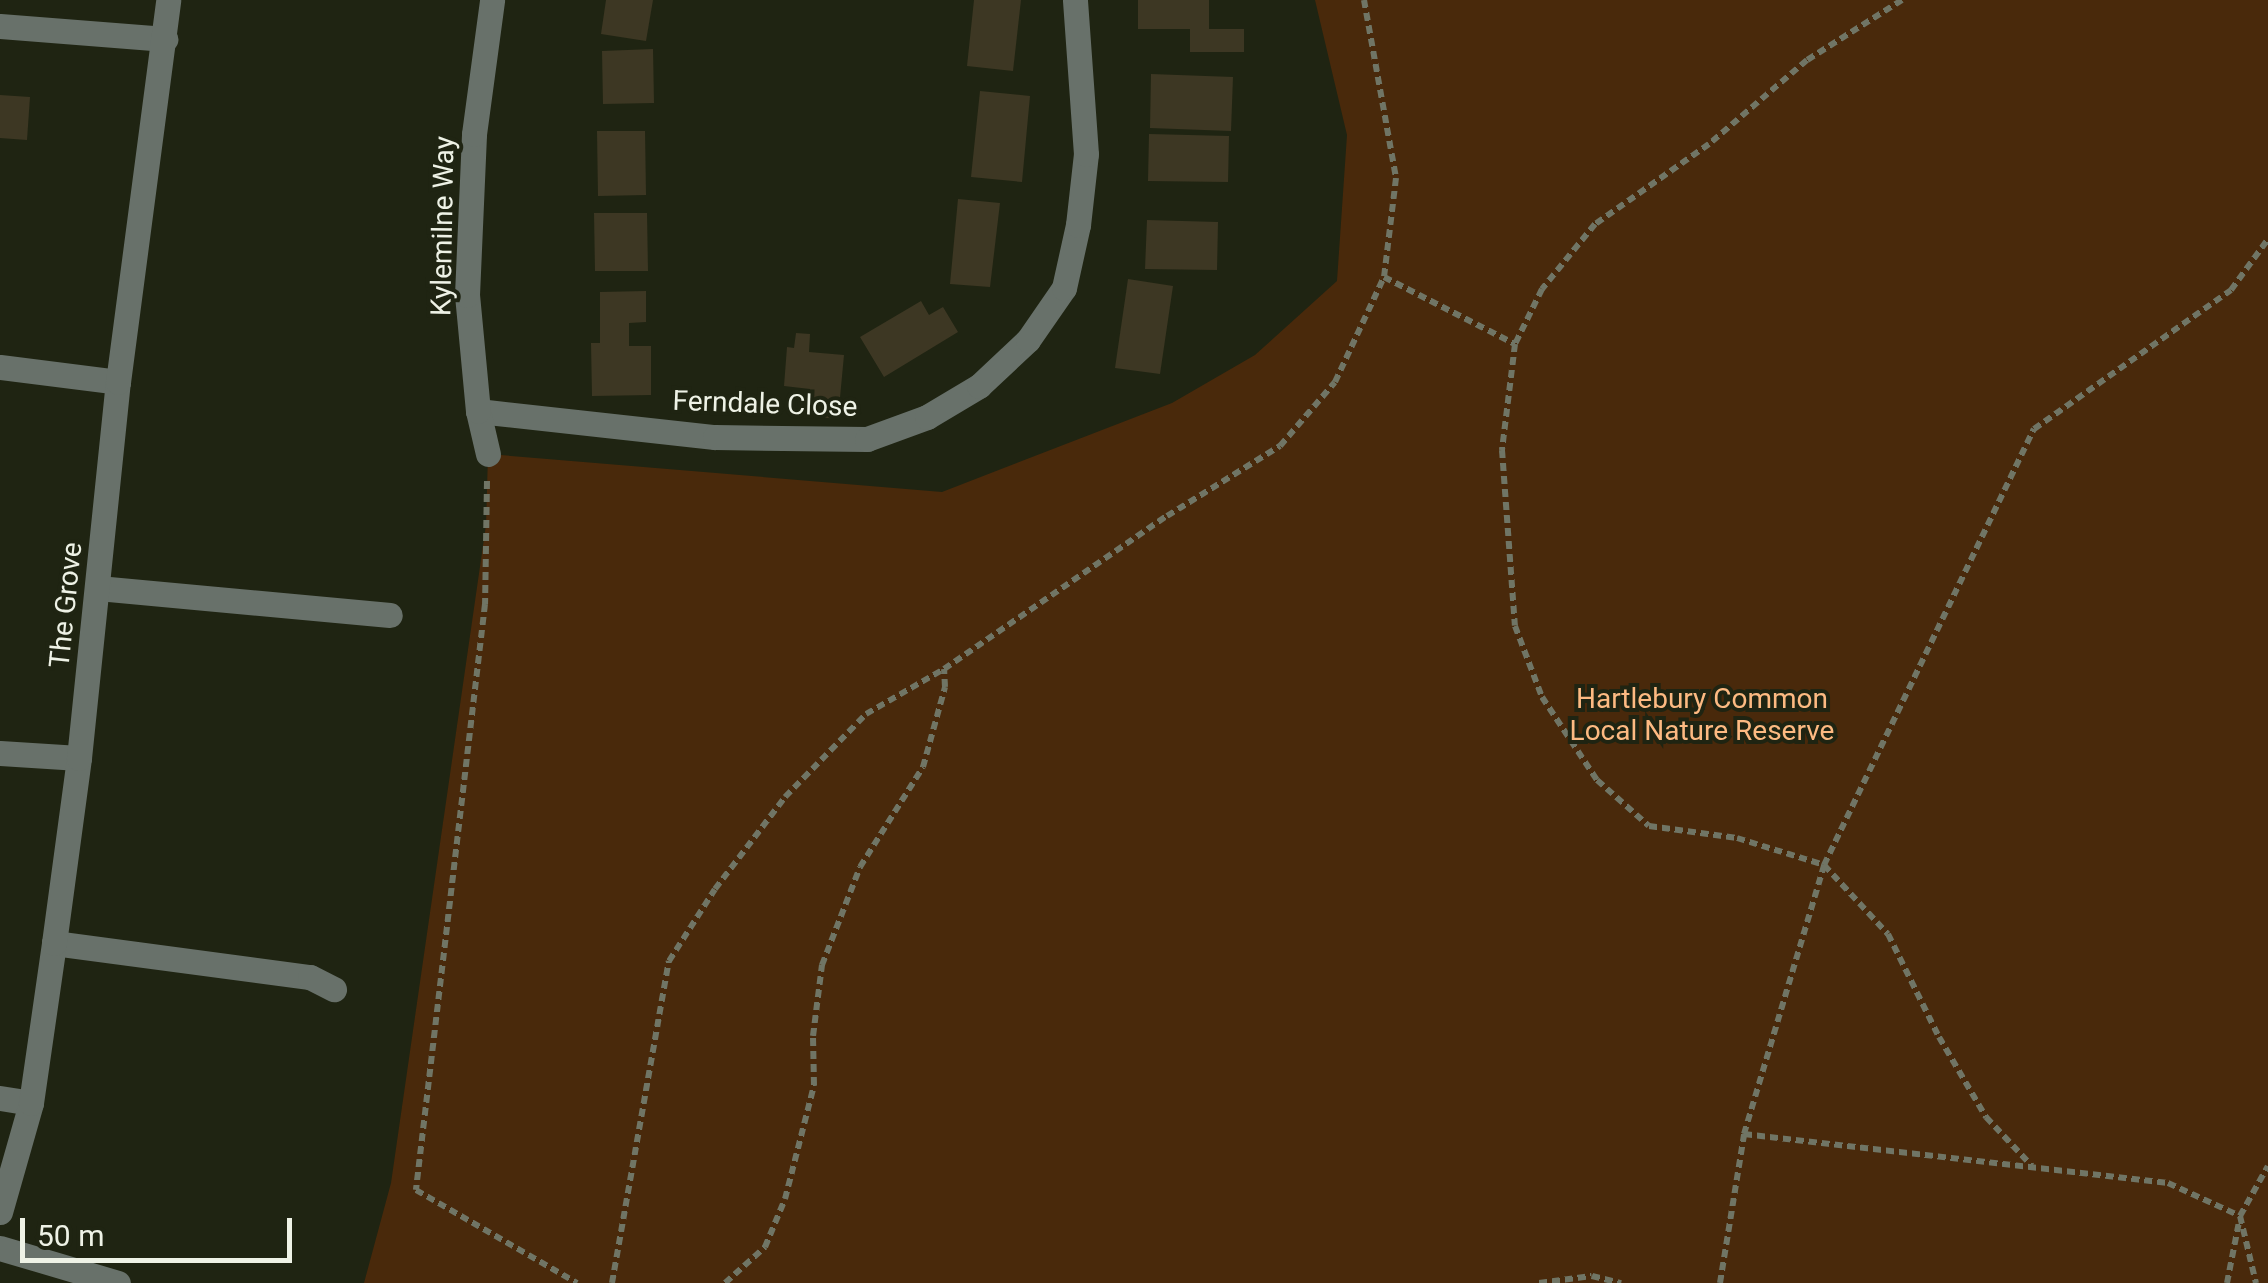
<!DOCTYPE html>
<html>
<head>
<meta charset="utf-8">
<style>
  body { margin:0 }
  #map { position:relative; width:2268px; height:1283px; overflow:hidden; background:#1f2412; font-family:Roboto,sans-serif }
  div>[style] { position:absolute }
  .green>* { inset:0; background:#49290b }
  .building>* { inset:0; background:#3d3723 }
  .path>* { height:6px; margin-top:-3px; transform-origin:0; background:repeating-linear-gradient(90deg,#707565 0 8px,transparent 0 13px) }
  .minor>* { height:25px; margin:-12.5px; padding:0 12.5px; transform-origin:12.5px; border-radius:12.5px; background:#68716a }
  span { translate:-50% -50%; white-space:nowrap; text-align:center; line-height:1.15; -webkit-text-stroke:8px #1f2412; paint-order:stroke }
  .street-label { font-size:28px; color:#eef2e6 }
  .park-label { font-size:28px; color:#fdba82 }
  .scale { position:absolute; left:20px; top:1218px; width:272px; height:45px; box-sizing:border-box; border:5px solid #eef2e6; border-top:0; padding-left:12px; font-size:30px; line-height:35px; white-space:nowrap; color:#eef2e6; -webkit-text-stroke:8px #1f2412; paint-order:stroke }
</style>
</head>
<body>
<div id="map">
  <div class="green">
    <i style="clip-path:polygon(1315px 0,2268px 0,2268px 1283px,364px 1283px,391px 1183px,486px 525px,488px 454px,942px 492px,1172px 403px,1255px 355px,1337px 281px,1347px 135px)"></i>
  </div>
  <div class="building">
    <i style="clip-path:polygon(606px 0,653px 0,646px 41px,601px 34px)"></i>
    <i style="clip-path:polygon(974px 0,1021px 0,1013px 71px,967px 66px)"></i>
    <i style="clip-path:polygon(1138px 0,1209px 0,1209px 29px,1244px 29px,1244px 52px,1190px 52px,1190px 29px,1138px 29px)"></i>
    <i style="clip-path:polygon(653px 49px,654px 103px,603px 104px,602px 51px)"></i>
    <i style="clip-path:polygon(1151px 74px,1233px 77px,1231px 131px,1150px 128px)"></i>
    <i style="clip-path:polygon(980px 91px,1030px 96px,1022px 182px,971px 177px)"></i>
    <i style="clip-path:polygon(0 95px,30px 97px,27px 140px,0 138px)"></i>
    <i style="clip-path:polygon(597px 131px,645px 131px,646px 195px,598px 196px)"></i>
    <i style="clip-path:polygon(1149px 134px,1229px 136px,1228px 182px,1148px 181px)"></i>
    <i style="clip-path:polygon(958px 199px,1000px 203px,990px 287px,950px 284px)"></i>
    <i style="clip-path:polygon(594px 213px,647px 213px,648px 271px,595px 271px)"></i>
    <i style="clip-path:polygon(1147px 220px,1218px 222px,1217px 270px,1145px 269px)"></i>
    <i style="clip-path:polygon(1128px 279px,1173px 286px,1160px 374px,1115px 368px)"></i>
    <i style="clip-path:polygon(646px 291px,646px 322px,629px 323px,629px 346px,651px 346px,651px 395px,592px 396px,591px 343px,600px 343px,600px 292px)"></i>
    <i style="clip-path:polygon(921px 301px,929px 315px,943px 307px,958px 332px,884px 377px,860px 337px)"></i>
    <i style="clip-path:polygon(796px 333px,810px 334px,809px 352px,844px 355px,838px 419px,807px 416px,810px 389px,784px 386px,787px 347px,794px 348px)"></i>
  </div>
  <div class="path">
    <i style="left:1364px;top:0;width:181px;rotate:79.8deg"></i>
    <i style="left:1396px;top:178px;width:100px;rotate:96.9deg"></i>
    <i style="left:1384px;top:277px;width:147px;rotate:27.1deg"></i>
    <i style="left:1902px;top:0;width:112px;rotate:147.7deg"></i>
    <i style="left:1807px;top:60px;width:129px;rotate:139.4deg"></i>
    <i style="left:1709px;top:144px;width:139px;rotate:144.9deg"></i>
    <i style="left:1595px;top:224px;width:84px;rotate:129.2deg"></i>
    <i style="left:1542px;top:289px;width:61px;rotate:116.1deg"></i>
    <i style="left:1515px;top:344px;width:107px;rotate:97deg"></i>
    <i style="left:1502px;top:450px;width:176px;rotate:85.8deg"></i>
    <i style="left:1515px;top:626px;width:76px;rotate:69.2deg"></i>
    <i style="left:1542px;top:697px;width:100px;rotate:56.5deg"></i>
    <i style="left:1597px;top:780px;width:69px;rotate:41.5deg"></i>
    <i style="left:1649px;top:826px;width:89px;rotate:7.8deg"></i>
    <i style="left:1737px;top:838px;width:91px;rotate:17.2deg"></i>
    <i style="left:1824px;top:865px;width:94px;rotate:47.2deg"></i>
    <i style="left:1888px;top:934px;width:115px;rotate:63.7deg"></i>
    <i style="left:1939px;top:1037px;width:93px;rotate:59.6deg"></i>
    <i style="left:1986px;top:1117px;width:67px;rotate:46.8deg"></i>
    <i style="left:487px;top:481px;width:123px;rotate:90.9deg"></i>
    <i style="left:485px;top:604px;width:590px;rotate:96.72deg"></i>
    <i style="left:416px;top:1190px;width:186px;rotate:30deg"></i>
    <i style="left:1744px;top:1134px;width:281px;rotate:-73.4deg"></i>
    <i style="left:1824px;top:865px;width:484px;rotate:-64.3deg"></i>
    <i style="left:2034px;top:429px;width:241px;rotate:-35.2deg"></i>
    <i style="left:2231px;top:290px;width:63px;rotate:-54deg"></i>
    <i style="left:2240px;top:1216px;width:69px;rotate:76.6deg"></i>
    <i style="left:612px;top:1283px;width:327px;rotate:-80deg"></i>
    <i style="left:669px;top:961px;width:85px;rotate:-57.4deg"></i>
    <i style="left:715px;top:889px;width:116px;rotate:-52.7deg"></i>
    <i style="left:785px;top:797px;width:116px;rotate:-45.7deg"></i>
    <i style="left:866px;top:714px;width:90px;rotate:-30deg"></i>
    <i style="left:725px;top:1283px;width:54px;rotate:-42deg"></i>
    <i style="left:765px;top:1247px;width:52px;rotate:-67.4deg"></i>
    <i style="left:785px;top:1199px;width:118px;rotate:-75.7deg"></i>
    <i style="left:814px;top:1085px;width:49px;rotate:-91.2deg"></i>
    <i style="left:813px;top:1036px;width:72px;rotate:-82.8deg"></i>
    <i style="left:822px;top:965px;width:105px;rotate:-68.8deg"></i>
    <i style="left:860px;top:867px;width:118px;rotate:-57.8deg"></i>
    <i style="left:923px;top:767px;width:83px;rotate:-74.6deg"></i>
    <i style="left:945px;top:687px;width:18px;rotate:-93deg"></i>
    <i style="left:944px;top:669px;width:270px;rotate:-34.5deg"></i>
    <i style="left:1167px;top:516px;width:133px;rotate:-31.8deg"></i>
    <i style="left:1280px;top:446px;width:84px;rotate:-49.3deg"></i>
    <i style="left:1335px;top:382px;width:116px;rotate:-65deg"></i>
    <i style="left:1539px;top:1283px;width:53px;rotate:-7.5deg"></i>
    <i style="left:1592px;top:1276px;width:30px;rotate:14deg"></i>
    <i style="left:1720px;top:1283px;width:151px;rotate:-80.8deg"></i>
    <i style="left:1744px;top:1134px;width:427px;rotate:6.6deg"></i>
    <i style="left:2168px;top:1183px;width:79px;rotate:24.6deg"></i>
    <i style="left:2240px;top:1216px;width:57px;rotate:-60.8deg"></i>
    <i style="left:2227px;top:1283px;width:62px;rotate:-78.9deg"></i>
  </div>
  <div class="minor">
    <i style="left:0;top:26px;width:166px;rotate:4.5deg"></i>
    <i style="left:0;top:367px;width:119px;rotate:7.2deg"></i>
    <i style="left:478px;top:411px;width:238px;rotate:6.3deg"></i>
    <i style="left:715px;top:437px;width:152px;rotate:0.8deg"></i>
    <i style="left:867px;top:439px;width:64px;rotate:-20.1deg"></i>
    <i style="left:927px;top:417px;width:61px;rotate:-30.8deg"></i>
    <i style="left:979px;top:386px;width:67px;rotate:-43.2deg"></i>
    <i style="left:1028px;top:340px;width:63px;rotate:-55.3deg"></i>
    <i style="left:1064px;top:288px;width:65px;rotate:-77.5deg"></i>
    <i style="left:1078px;top:225px;width:71px;rotate:-83.6deg"></i>
    <i style="left:1086px;top:154px;width:154px;rotate:-94.1deg"></i>
    <i style="left:488px;top:454px;width:44px;rotate:-103.1deg"></i>
    <i style="left:478px;top:411px;width:117px;rotate:-95.4deg"></i>
    <i style="left:467px;top:295px;width:161px;rotate:-87.5deg"></i>
    <i style="left:474px;top:134px;width:135px;rotate:-82.3deg"></i>
    <i style="left:98px;top:588px;width:293px;rotate:5.3deg"></i>
    <i style="left:0;top:753px;width:79px;rotate:3.6deg"></i>
    <i style="left:54px;top:943px;width:258px;rotate:7.6deg"></i>
    <i style="left:310px;top:977px;width:27px;rotate:27deg"></i>
    <i style="left:0;top:1098px;width:31px;rotate:9deg"></i>
    <i style="left:0;top:1212px;width:113px;rotate:-74.1deg"></i>
    <i style="left:31px;top:1103px;width:162px;rotate:-81.8deg"></i>
    <i style="left:54px;top:943px;width:187px;rotate:-82.3deg"></i>
    <i style="left:79px;top:758px;width:378px;rotate:-84.1deg"></i>
    <i style="left:118px;top:382px;width:385px;rotate:-82.5deg"></i>
    <i style="left:0;top:1248px;width:123px;rotate:16.5deg"></i>
  </div>
  <div class="street-label">
    <span style="left:443px;top:226px;rotate:-89deg">Kylemilne Way</span>
    <span style="left:765px;top:404px;rotate:2deg">Ferndale Close</span>
    <span style="left:66px;top:605px;rotate:-84deg">The Grove</span>
  </div>
  <div class="park-label">
    <span style="left:1702px;top:715px">Hartlebury Common<br>Local Nature Reserve</span>
  </div>
  <div class="scale">50 m</div>
</div>
</body>
</html>
